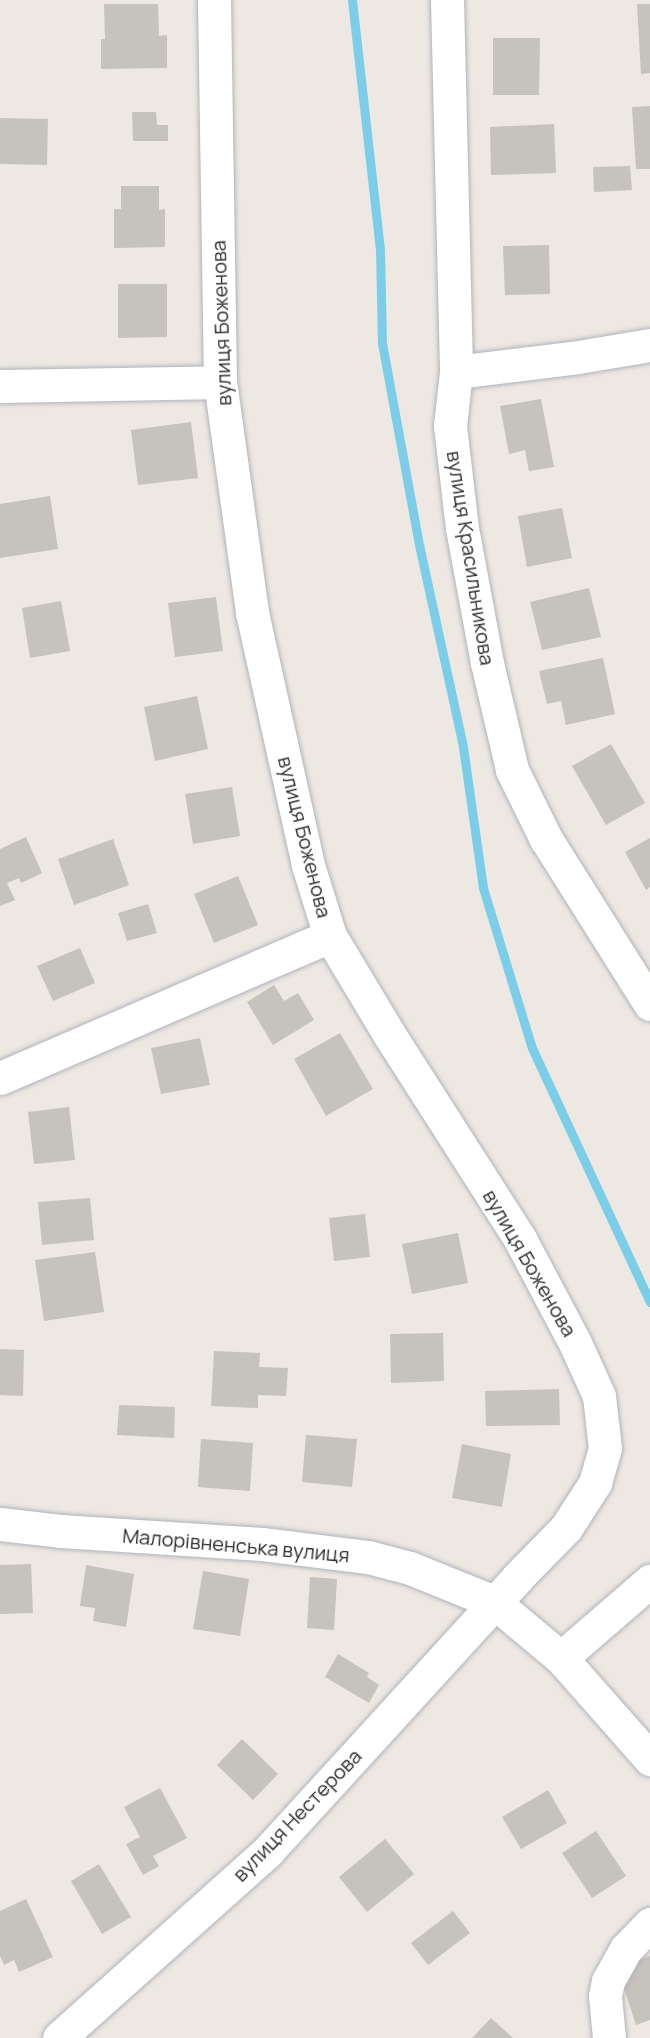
<!DOCTYPE html>
<html>
<head>
<meta charset="utf-8">
<style>
  body { margin:0 }
  #map { position:relative; width:650px; height:2038px; overflow:hidden; background:#ede8e1; font-family:Manrope,sans-serif }
  div>[style] { position:absolute }
  .stream>* { height:9px; margin:-4.5px; padding:0 4.5px; transform-origin:4.5px; border-radius:4.5px; background:#7bcde8 }
  .building>* { inset:0; background:#c6c2bc }
  .roads { filter:drop-shadow(0 0 2px #b1b3bc) drop-shadow(0 0 2px #b1b3bc) }
  .minor>* { height:33px; margin:-16.5px; padding:0 16.5px; transform-origin:16.5px; border-radius:16.5px; background:#fff }
  .tertiary>* { height:33px; margin:-16.5px; padding:0 16.5px; transform-origin:16.5px; border-radius:16.5px; background:#fff }
  span { translate:-50% -50%; white-space:nowrap; text-align:center; line-height:1.15; -webkit-text-stroke:4.5px #fff; paint-order:stroke }
  .street-label { font-size:20px; color:#2d2d2d }
</style>
</head>
<body>
<div id="map">
  <div class="stream">
    <i style="left:352px;top:0;width:251px;rotate:83.6deg"></i>
    <i style="left:380px;top:249px;width:94px;rotate:88.8deg"></i>
    <i style="left:382px;top:343px;width:200px;rotate:79.6deg"></i>
    <i style="left:418px;top:540px;width:212px;rotate:77.7deg"></i>
    <i style="left:463px;top:747px;width:142px;rotate:81.9deg"></i>
    <i style="left:483px;top:888px;width:167px;rotate:73deg"></i>
    <i style="left:532px;top:1048px;width:280px;rotate:65.1deg"></i>
  </div>
  <div class="building">
    <i style="clip-path:polygon(104px 4px,158px 4px,159px 36px,167px 35px,167px 68px,101px 69px,101px 39px,105px 39px)"></i>
    <i style="clip-path:polygon(637px 4px,650px 4px,650px 73px,641px 74px)"></i>
    <i style="clip-path:polygon(493px 38px,540px 38px,539px 95px,493px 95px)"></i>
    <i style="clip-path:polygon(650px 106px,650px 169px,636px 169px,632px 107px)"></i>
    <i style="clip-path:polygon(132px 112px,156px 112px,157px 125px,168px 125px,168px 141px,133px 141px)"></i>
    <i style="clip-path:polygon(0 118px,48px 119px,47px 165px,0 164px)"></i>
    <i style="clip-path:polygon(554px 124px,556px 173px,491px 175px,490px 127px)"></i>
    <i style="clip-path:polygon(630px 166px,632px 190px,594px 192px,593px 167px)"></i>
    <i style="clip-path:polygon(121px 186px,159px 186px,159px 210px,165px 209px,165px 247px,114px 248px,114px 209px,121px 209px)"></i>
    <i style="clip-path:polygon(549px 245px,550px 294px,505px 295px,503px 246px)"></i>
    <i style="clip-path:polygon(118px 284px,167px 284px,167px 337px,118px 338px)"></i>
    <i style="clip-path:polygon(541px 399px,554px 467px,529px 471px,525px 450px,509px 454px,500px 406px)"></i>
    <i style="clip-path:polygon(191px 422px,198px 478px,138px 485px,131px 430px)"></i>
    <i style="clip-path:polygon(50px 496px,58px 549px,0 558px,0 504px)"></i>
    <i style="clip-path:polygon(562px 508px,572px 558px,527px 567px,518px 516px)"></i>
    <i style="clip-path:polygon(589px 588px,601px 637px,542px 650px,530px 602px)"></i>
    <i style="clip-path:polygon(216px 597px,223px 651px,175px 657px,168px 603px)"></i>
    <i style="clip-path:polygon(61px 601px,70px 651px,30px 658px,22px 608px)"></i>
    <i style="clip-path:polygon(603px 658px,615px 714px,566px 725px,561px 701px,547px 704px,539px 671px)"></i>
    <i style="clip-path:polygon(197px 696px,208px 749px,155px 761px,144px 707px)"></i>
    <i style="clip-path:polygon(611px 744px,645px 803px,606px 825px,572px 766px)"></i>
    <i style="clip-path:polygon(232px 787px,240px 836px,193px 844px,185px 794px)"></i>
    <i style="clip-path:polygon(26px 837px,42px 873px,21px 883px,19px 878px,7px 883px,15px 900px,0 906px,0 849px)"></i>
    <i style="clip-path:polygon(650px 838px,650px 887px,646px 890px,625px 852px)"></i>
    <i style="clip-path:polygon(113px 839px,129px 885px,74px 905px,58px 859px)"></i>
    <i style="clip-path:polygon(238px 876px,258px 925px,214px 943px,194px 894px)"></i>
    <i style="clip-path:polygon(148px 904px,157px 933px,127px 941px,118px 913px)"></i>
    <i style="clip-path:polygon(80px 948px,95px 983px,53px 1001px,37px 966px)"></i>
    <i style="clip-path:polygon(274px 985px,284px 1001px,298px 993px,314px 1020px,273px 1045px,247px 1002px)"></i>
    <i style="clip-path:polygon(340px 1033px,373px 1089px,326px 1116px,294px 1059px)"></i>
    <i style="clip-path:polygon(200px 1038px,210px 1085px,161px 1094px,151px 1048px)"></i>
    <i style="clip-path:polygon(69px 1107px,75px 1160px,34px 1164px,28px 1112px)"></i>
    <i style="clip-path:polygon(90px 1198px,94px 1240px,42px 1245px,38px 1202px)"></i>
    <i style="clip-path:polygon(365px 1214px,370px 1257px,334px 1261px,329px 1218px)"></i>
    <i style="clip-path:polygon(458px 1233px,468px 1283px,412px 1294px,402px 1244px)"></i>
    <i style="clip-path:polygon(95px 1252px,104px 1312px,44px 1321px,35px 1260px)"></i>
    <i style="clip-path:polygon(443px 1333px,444px 1381px,391px 1383px,390px 1334px)"></i>
    <i style="clip-path:polygon(0 1349px,24px 1350px,23px 1396px,0 1395px)"></i>
    <i style="clip-path:polygon(214px 1351px,260px 1353px,259px 1367px,288px 1368px,286px 1396px,258px 1395px,258px 1408px,211px 1406px)"></i>
    <i style="clip-path:polygon(559px 1389px,560px 1425px,486px 1426px,485px 1391px)"></i>
    <i style="clip-path:polygon(119px 1405px,175px 1407px,174px 1438px,117px 1435px)"></i>
    <i style="clip-path:polygon(306px 1435px,357px 1439px,352px 1487px,302px 1482px)"></i>
    <i style="clip-path:polygon(201px 1439px,253px 1443px,250px 1491px,198px 1487px)"></i>
    <i style="clip-path:polygon(462px 1444px,511px 1454px,502px 1507px,452px 1498px)"></i>
    <i style="clip-path:polygon(31px 1564px,33px 1613px,0 1614px,0 1565px)"></i>
    <i style="clip-path:polygon(86px 1565px,134px 1574px,126px 1627px,93px 1621px,95px 1608px,80px 1606px)"></i>
    <i style="clip-path:polygon(203px 1571px,249px 1579px,240px 1636px,193px 1629px)"></i>
    <i style="clip-path:polygon(310px 1577px,337px 1579px,334px 1630px,307px 1628px)"></i>
    <i style="clip-path:polygon(338px 1654px,369px 1673px,367px 1677px,379px 1685px,369px 1703px,325px 1677px)"></i>
    <i style="clip-path:polygon(242px 1739px,278px 1774px,253px 1800px,217px 1765px)"></i>
    <i style="clip-path:polygon(160px 1788px,187px 1838px,153px 1856px,159px 1866px,143px 1875px,126px 1844px,140px 1837px,124px 1807px)"></i>
    <i style="clip-path:polygon(548px 1790px,567px 1823px,521px 1849px,502px 1817px)"></i>
    <i style="clip-path:polygon(596px 1831px,626px 1876px,592px 1898px,562px 1853px)"></i>
    <i style="clip-path:polygon(385px 1839px,414px 1874px,367px 1912px,339px 1877px)"></i>
    <i style="clip-path:polygon(99px 1864px,131px 1917px,102px 1934px,71px 1881px)"></i>
    <i style="clip-path:polygon(26px 1899px,53px 1957px,19px 1972px,14px 1960px,4px 1965px,0 1956px,0 1911px)"></i>
    <i style="clip-path:polygon(453px 1911px,470px 1933px,428px 1965px,411px 1943px)"></i>
    <i style="clip-path:polygon(650px 1956px,650px 2020px,636px 2025px,617px 1967px)"></i>
    <i style="clip-path:polygon(491px 2018px,513px 2038px,472px 2038px)"></i>
  </div>
  <div class="roads">
    <div class="minor">
      <i style="left:447px;top:0;width:372px;rotate:88.6deg"></i>
      <i style="left:456px;top:372px;width:54px;rotate:96.3deg"></i>
      <i style="left:450px;top:426px;width:103px;rotate:83.3deg"></i>
      <i style="left:462px;top:528px;width:137px;rotate:79.5deg"></i>
      <i style="left:487px;top:663px;width:110px;rotate:76.8deg"></i>
      <i style="left:512px;top:770px;width:77px;rotate:63.8deg"></i>
      <i style="left:546px;top:839px;width:195px;rotate:57.8deg"></i>
      <i style="left:456px;top:372px;width:123px;rotate:-7deg"></i>
      <i style="left:578px;top:357px;width:73px;rotate:-9.5deg"></i>
      <i style="left:0;top:386px;width:220px;rotate:-1deg"></i>
      <i style="left:0;top:1078px;width:359px;rotate:-23.3deg"></i>
      <i style="left:561px;top:1658px;width:118px;rotate:-40.9deg"></i>
      <i style="left:59px;top:2038px;width:280px;rotate:-41.8deg"></i>
      <i style="left:268px;top:1851px;width:369px;rotate:-47.6deg"></i>
      <i style="left:517px;top:1578px;width:70px;rotate:-45.6deg"></i>
      <i style="left:566px;top:1528px;width:54px;rotate:-57.2deg"></i>
      <i style="left:595px;top:1483px;width:36px;rotate:-74deg"></i>
      <i style="left:605px;top:1448px;width:52px;rotate:-96.6deg"></i>
      <i style="left:599px;top:1396px;width:58px;rotate:-114.4deg"></i>
      <i style="left:575px;top:1343px;width:118px;rotate:-117.9deg"></i>
      <i style="left:520px;top:1239px;width:243px;rotate:-122.6deg"></i>
      <i style="left:389px;top:1034px;width:114px;rotate:-121deg"></i>
      <i style="left:330px;top:936px;width:74px;rotate:-107.2deg"></i>
      <i style="left:308px;top:865px;width:259px;rotate:-102.5deg"></i>
      <i style="left:252px;top:612px;width:232px;rotate:-97.9deg"></i>
      <i style="left:220px;top:382px;width:382px;rotate:-90.9deg"></i>
      <i style="left:609px;top:2038px;width:42px;rotate:-95.4deg"></i>
      <i style="left:605px;top:1996px;width:15px;rotate:-79deg"></i>
      <i style="left:608px;top:1981px;width:37px;rotate:-61deg"></i>
      <i style="left:626px;top:1949px;width:35px;rotate:-46deg"></i>
    </div>
    <div class="tertiary">
      <i style="left:0;top:1524px;width:61px;rotate:6.5deg"></i>
      <i style="left:61px;top:1531px;width:201px;rotate:3.7deg"></i>
      <i style="left:262px;top:1544px;width:107px;rotate:7deg"></i>
      <i style="left:368px;top:1557px;width:43px;rotate:14.7deg"></i>
      <i style="left:410px;top:1568px;width:91px;rotate:22deg"></i>
      <i style="left:494px;top:1602px;width:87px;rotate:39.9deg"></i>
      <i style="left:561px;top:1658px;width:135px;rotate:48.6deg"></i>
    </div>
  </div>
  <div class="street-label">
    <span style="left:221px;top:323px;rotate:-92deg">вулиця Боженова</span>
    <span style="left:471px;top:558px;rotate:81deg">вулиця Красильникова</span>
    <span style="left:305px;top:837px;rotate:76deg">вулиця Боженова</span>
    <span style="left:530px;top:1263px;rotate:60deg">вулиця Боженова</span>
    <span style="left:236px;top:1545px;rotate:5deg">Малорівненська вулиця</span>
    <span style="left:297px;top:1815px;rotate:-46deg">вулиця Нестерова</span>
  </div>
</div>
</body>
</html>
